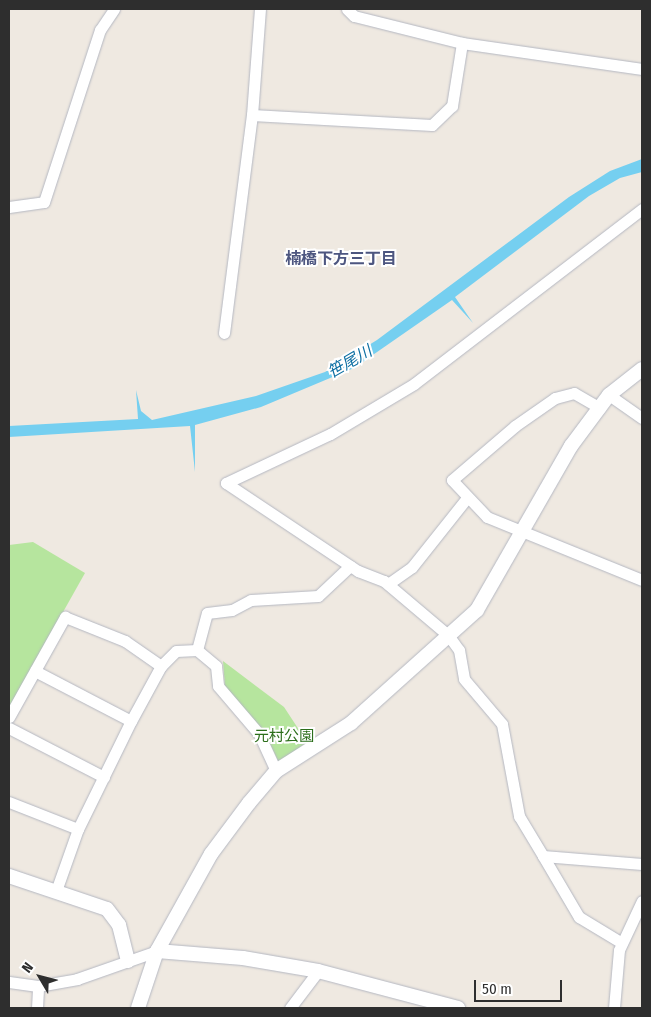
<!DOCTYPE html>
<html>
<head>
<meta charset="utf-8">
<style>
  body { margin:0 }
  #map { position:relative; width:651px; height:1017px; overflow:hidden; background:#efe9e1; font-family:"Fira Sans Condensed","Noto Sans JP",sans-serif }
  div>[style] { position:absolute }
  .green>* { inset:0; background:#b6e59e }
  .water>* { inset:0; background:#75cff0 }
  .roads { filter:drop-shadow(0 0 1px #b4b7c1) drop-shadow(0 0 1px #b4b7c1) }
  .minor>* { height:11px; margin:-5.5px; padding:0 5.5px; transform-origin:5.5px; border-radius:5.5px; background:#fff }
  .tertiary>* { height:14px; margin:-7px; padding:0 7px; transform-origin:7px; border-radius:7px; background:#fff }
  span { translate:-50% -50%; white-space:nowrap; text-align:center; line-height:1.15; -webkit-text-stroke:4px #fff; paint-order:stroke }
  .park-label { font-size:15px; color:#2c6e1b }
  .neighbourhood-label { font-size:16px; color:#4d5680; font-weight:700 }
  .water-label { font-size:16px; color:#0d6fa3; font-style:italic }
  .frame { position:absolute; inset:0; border:10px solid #2e2e2e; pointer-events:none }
  .north { position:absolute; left:15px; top:952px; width:50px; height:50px; -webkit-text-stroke:4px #fff; paint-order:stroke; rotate:307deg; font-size:14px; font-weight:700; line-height:20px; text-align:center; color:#2e2e2e }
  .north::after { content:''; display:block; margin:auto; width:18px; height:22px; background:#2e2e2e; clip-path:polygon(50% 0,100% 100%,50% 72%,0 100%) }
  .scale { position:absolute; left:474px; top:980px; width:88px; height:22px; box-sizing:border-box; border:2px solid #2e2e2e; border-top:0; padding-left:6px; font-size:15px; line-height:18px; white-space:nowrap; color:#2e2e2e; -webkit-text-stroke:4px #fff; paint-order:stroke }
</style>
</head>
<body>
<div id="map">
  <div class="green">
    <i style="clip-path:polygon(33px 542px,85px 573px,9px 708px,9px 545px)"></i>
    <i style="clip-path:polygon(223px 661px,284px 707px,307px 742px,279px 763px,264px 731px,225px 687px)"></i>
  </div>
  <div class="water">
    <i style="clip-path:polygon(642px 159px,642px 172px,620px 178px,589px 196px,455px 297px,473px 323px,452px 300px,354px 368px,261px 407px,195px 425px,195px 472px,190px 426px,9px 437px,9px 426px,138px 419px,136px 390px,141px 411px,152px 420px,256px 396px,325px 372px,377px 340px,569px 197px,610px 171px)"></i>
  </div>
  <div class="roads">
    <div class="minor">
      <i style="left:347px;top:9px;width:10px;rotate:45deg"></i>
      <i style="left:354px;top:16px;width:111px;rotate:14deg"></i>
      <i style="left:462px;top:43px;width:182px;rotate:8.2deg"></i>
      <i style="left:252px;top:115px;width:180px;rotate:3.2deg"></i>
      <i style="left:432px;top:125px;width:28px;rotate:-44deg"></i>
      <i style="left:452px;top:106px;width:64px;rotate:-81deg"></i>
      <i style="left:9px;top:207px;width:35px;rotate:-8deg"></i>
      <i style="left:44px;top:202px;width:181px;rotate:-72deg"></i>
      <i style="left:100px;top:30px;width:25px;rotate:-56deg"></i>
      <i style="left:642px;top:209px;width:287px;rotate:142.5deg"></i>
      <i style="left:414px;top:384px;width:98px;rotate:149.2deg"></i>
      <i style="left:330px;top:434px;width:115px;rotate:154.8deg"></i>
      <i style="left:226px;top:483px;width:159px;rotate:33.7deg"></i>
      <i style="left:358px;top:571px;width:28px;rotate:21deg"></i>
      <i style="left:384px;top:581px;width:84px;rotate:40.2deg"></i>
      <i style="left:448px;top:635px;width:19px;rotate:54deg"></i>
      <i style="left:459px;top:650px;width:29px;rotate:80deg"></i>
      <i style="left:464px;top:679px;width:59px;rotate:49.8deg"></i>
      <i style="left:502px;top:724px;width:94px;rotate:79.5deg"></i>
      <i style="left:519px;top:816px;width:47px;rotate:59deg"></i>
      <i style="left:543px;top:856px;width:99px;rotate:4.6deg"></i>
      <i style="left:224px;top:333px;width:220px;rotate:-82.7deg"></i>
      <i style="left:252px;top:115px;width:106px;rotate:-85.7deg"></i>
      <i style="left:609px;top:395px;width:40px;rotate:34.9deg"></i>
      <i style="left:600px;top:408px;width:30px;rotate:-150deg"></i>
      <i style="left:574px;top:393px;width:20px;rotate:165deg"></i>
      <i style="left:555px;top:398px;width:49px;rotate:145deg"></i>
      <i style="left:515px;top:426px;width:83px;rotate:139.4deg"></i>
      <i style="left:452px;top:480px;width:51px;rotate:46.6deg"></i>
      <i style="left:487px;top:517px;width:167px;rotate:22.1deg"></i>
      <i style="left:388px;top:584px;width:29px;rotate:-35deg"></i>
      <i style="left:412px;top:567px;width:87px;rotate:-51.5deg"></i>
      <i style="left:197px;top:650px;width:38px;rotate:-75deg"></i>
      <i style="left:207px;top:613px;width:25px;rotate:-7deg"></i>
      <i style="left:232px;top:610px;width:21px;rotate:-28deg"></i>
      <i style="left:251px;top:600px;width:67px;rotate:-3.4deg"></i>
      <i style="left:318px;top:596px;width:44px;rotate:-43.2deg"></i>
      <i style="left:35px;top:671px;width:108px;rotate:27.5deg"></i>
      <i style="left:9px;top:717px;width:115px;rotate:-60.8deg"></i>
      <i style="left:65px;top:617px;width:65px;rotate:21.8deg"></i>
      <i style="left:125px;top:641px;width:44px;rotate:34.8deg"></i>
      <i style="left:9px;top:728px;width:107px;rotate:27.3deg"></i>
      <i style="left:9px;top:802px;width:74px;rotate:21.4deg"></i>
      <i style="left:543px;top:856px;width:71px;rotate:59.5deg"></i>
      <i style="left:579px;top:917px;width:50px;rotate:31.2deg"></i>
      <i style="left:56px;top:891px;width:66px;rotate:-70.5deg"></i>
      <i style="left:78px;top:829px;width:120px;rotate:-63.9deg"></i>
      <i style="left:131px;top:721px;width:63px;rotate:-61.4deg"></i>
      <i style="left:161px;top:666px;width:21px;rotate:-45deg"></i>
      <i style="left:176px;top:651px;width:21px;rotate:-3deg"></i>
      <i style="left:197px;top:650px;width:25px;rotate:40deg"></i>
      <i style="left:216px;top:666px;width:20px;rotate:84deg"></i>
      <i style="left:218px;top:686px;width:63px;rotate:49.5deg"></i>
      <i style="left:259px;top:734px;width:41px;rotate:65.3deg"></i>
      <i style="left:9px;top:982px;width:29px;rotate:8deg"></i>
      <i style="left:38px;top:986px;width:40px;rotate:-10deg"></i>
      <i style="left:77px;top:979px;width:85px;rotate:-19.3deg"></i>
      <i style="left:37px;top:1008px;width:22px;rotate:-87deg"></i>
      <i style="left:290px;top:1008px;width:46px;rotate:-52.9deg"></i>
      <i style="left:614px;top:1008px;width:58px;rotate:-85.1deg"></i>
      <i style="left:619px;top:950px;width:54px;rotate:-64.9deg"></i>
    </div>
    <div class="tertiary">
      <i style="left:9px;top:876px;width:103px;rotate:18.6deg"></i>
      <i style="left:107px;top:909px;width:20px;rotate:53deg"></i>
      <i style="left:119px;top:925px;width:37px;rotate:76deg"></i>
      <i style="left:157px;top:951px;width:86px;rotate:4.7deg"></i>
      <i style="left:243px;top:958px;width:76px;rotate:9.8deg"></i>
      <i style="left:318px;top:971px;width:145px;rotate:14.8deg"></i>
      <i style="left:138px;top:1008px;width:60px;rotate:-71.6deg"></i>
      <i style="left:157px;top:951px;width:111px;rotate:-60.9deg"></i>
      <i style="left:211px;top:854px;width:64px;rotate:-53.3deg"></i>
      <i style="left:249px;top:803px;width:42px;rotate:-49.8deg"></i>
      <i style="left:276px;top:771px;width:89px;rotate:-32.6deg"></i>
      <i style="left:351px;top:723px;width:169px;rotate:-41.9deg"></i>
      <i style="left:477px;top:610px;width:189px;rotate:-60.2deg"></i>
      <i style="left:571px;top:446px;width:64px;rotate:-53.3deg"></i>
      <i style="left:609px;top:395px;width:42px;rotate:-38.2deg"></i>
    </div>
  </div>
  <div class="park-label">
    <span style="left:284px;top:737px">元村公園</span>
  </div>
  <div class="neighbourhood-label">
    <span style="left:341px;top:259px">楠橋下方三丁目</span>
  </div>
  <div class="water-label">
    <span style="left:350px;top:362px;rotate:-30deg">笹尾川</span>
  </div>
  <div class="frame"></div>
  <div class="north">N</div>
  <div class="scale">50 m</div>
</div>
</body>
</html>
